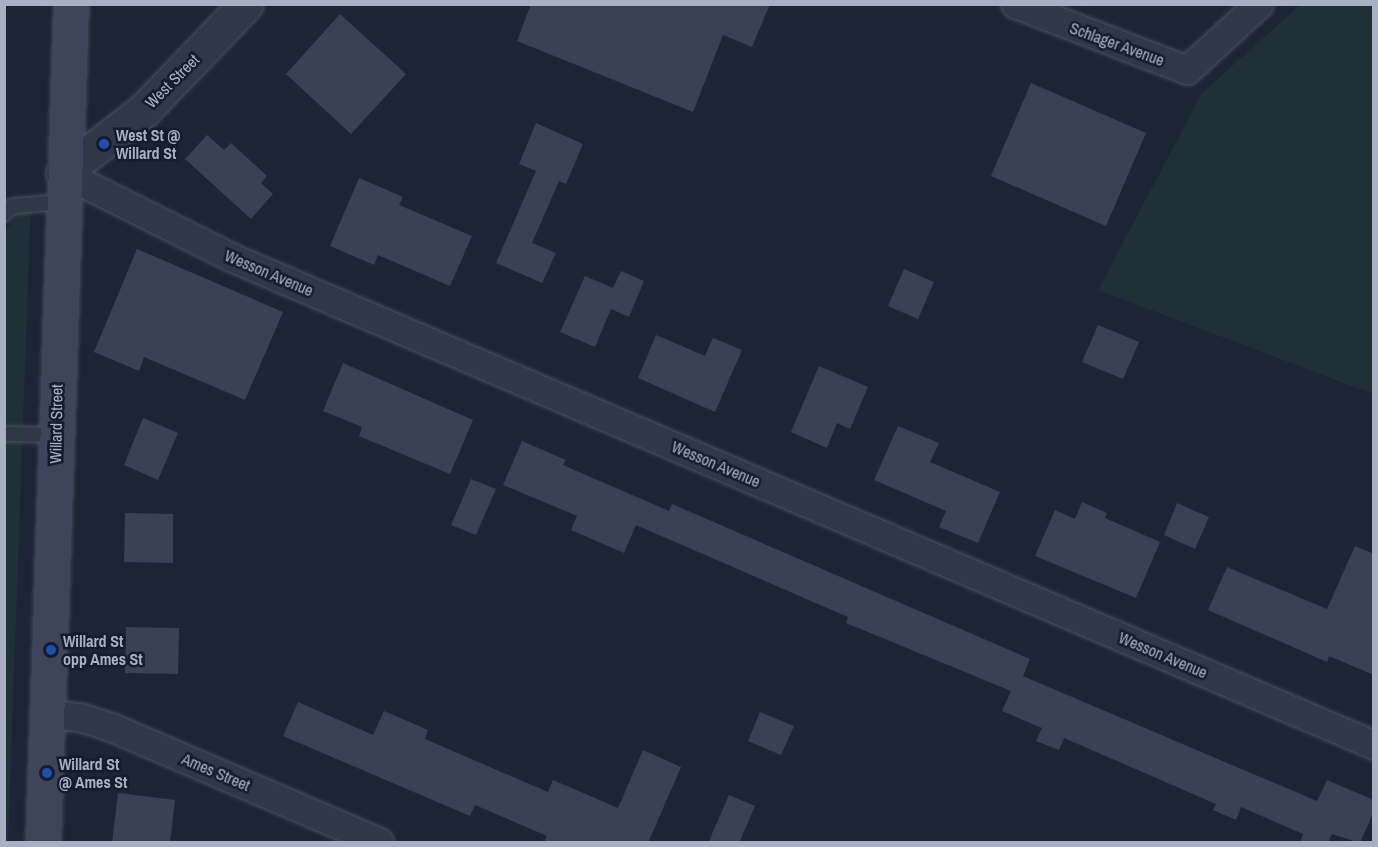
<!DOCTYPE html>
<html>
<head>
<meta charset="utf-8">
<style>
  body { margin:0 }
  #map { position:relative; width:1378px; height:847px; overflow:hidden; background:#1d2436; font-family:"Archivo Narrow",sans-serif }
  div>[style] { position:absolute }
  .green>* { inset:0; background:#1f3137 }
  .building>* { inset:0; background:#394157 }
  .roads { filter:drop-shadow(0 0 2px #4b5162) drop-shadow(0 0 2px #4b5162) }
  .service>* { height:14px; margin:-7px; padding:0 7px; transform-origin:7px; border-radius:7px; background:#303747 }
  .minor>* { height:27px; margin:-13.5px; padding:0 13.5px; transform-origin:13.5px; border-radius:13.5px; background:#303747 }
  .tertiary>* { height:33px; margin:-16.5px; padding:0 16.5px; transform-origin:16.5px; border-radius:16.5px; background:#303747 }
  .secondary>* { height:33px; margin:-16.5px; padding:0 16.5px; transform-origin:16.5px; border-radius:16.5px; background:#3e455a }
  .dots>* { width:16px; height:16px; translate:-50% -50%; box-sizing:border-box; border:3px solid #161c2b; border-radius:50% }
  span { translate:-50% -50%; white-space:nowrap; text-align:center; line-height:1.15; -webkit-text-stroke:5px #161c2b; paint-order:stroke }
  .street-label { font-size:16px; color:#aab0c4 }
  .poi-label { font-size:16px; color:#aab0c4; font-weight:700 }
  .left { translate:0 -50%; text-align:left }
  .frame { position:absolute; inset:0; border:6px solid #aab0c4; pointer-events:none }
</style>
</head>
<body>
<div id="map">
  <div class="green">
    <i style="clip-path:polygon(1300px 5px,1373px 5px,1373px 394px,1098px 290px,1202px 93px)"></i>
    <i style="clip-path:polygon(31px 199px,8px 841px,5px 842px,4px 232px)"></i>
  </div>
  <div class="building">
    <i style="clip-path:polygon(531px 4px,770px 4px,752px 47px,723px 35px,693px 112px,517px 41px)"></i>
    <i style="clip-path:polygon(340px 14px,406px 74px,351px 134px,286px 74px)"></i>
    <i style="clip-path:polygon(1031px 83px,1146px 133px,1106px 226px,991px 176px)"></i>
    <i style="clip-path:polygon(536px 123px,583px 144px,566px 184px,559px 181px,532px 243px,556px 253px,542px 283px,496px 263px,536px 171px,519px 164px)"></i>
    <i style="clip-path:polygon(207px 135px,224px 150px,231px 143px,267px 176px,261px 183px,273px 194px,251px 219px,185px 159px)"></i>
    <i style="clip-path:polygon(359px 178px,403px 197px,399px 205px,472px 236px,450px 286px,378px 255px,374px 265px,330px 246px)"></i>
    <i style="clip-path:polygon(137px 249px,283px 312px,245px 400px,144px 357px,139px 371px,94px 352px)"></i>
    <i style="clip-path:polygon(904px 269px,934px 282px,918px 319px,888px 306px)"></i>
    <i style="clip-path:polygon(621px 271px,644px 281px,629px 317px,611px 309px,595px 347px,560px 332px,585px 276px,613px 288px)"></i>
    <i style="clip-path:polygon(1098px 325px,1139px 342px,1123px 379px,1082px 362px)"></i>
    <i style="clip-path:polygon(656px 335px,705px 356px,713px 338px,742px 350px,715px 412px,638px 378px)"></i>
    <i style="clip-path:polygon(343px 363px,473px 420px,450px 474px,359px 436px,362px 427px,323px 411px)"></i>
    <i style="clip-path:polygon(819px 366px,868px 387px,850px 429px,837px 423px,827px 448px,791px 432px)"></i>
    <i style="clip-path:polygon(143px 418px,178px 433px,158px 480px,124px 465px)"></i>
    <i style="clip-path:polygon(898px 426px,939px 443px,930px 462px,1000px 492px,978px 543px,939px 527px,946px 511px,874px 480px)"></i>
    <i style="clip-path:polygon(522px 441px,566px 460px,563px 465px,669px 511px,672px 504px,1030px 659px,1023px 676px,1213px 757px,1317px 801px,1327px 780px,1374px 800px,1374px 811px,1360px 843px,1332px 834px,1328px 843px,1300px 843px,1303px 834px,1241px 807px,1236px 820px,1213px 810px,1216px 804px,1064px 738px,1059px 750px,1036px 741px,1042px 728px,1002px 711px,1011px 691px,846px 623px,848px 617px,636px 525px,624px 553px,571px 530px,577px 516px,503px 485px)"></i>
    <i style="clip-path:polygon(471px 479px,496px 489px,476px 535px,451px 525px)"></i>
    <i style="clip-path:polygon(1082px 502px,1107px 513px,1105px 518px,1160px 542px,1136px 598px,1035px 556px,1055px 510px,1075px 519px)"></i>
    <i style="clip-path:polygon(1177px 503px,1209px 517px,1195px 549px,1164px 535px)"></i>
    <i style="clip-path:polygon(125px 513px,173px 514px,173px 563px,124px 562px)"></i>
    <i style="clip-path:polygon(1355px 546px,1374px 554px,1374px 675px,1329px 656px,1327px 662px,1208px 610px,1227px 567px,1327px 609px)"></i>
    <i style="clip-path:polygon(126px 627px,179px 628px,178px 674px,125px 673px)"></i>
    <i style="clip-path:polygon(298px 702px,373px 735px,384px 711px,428px 730px,425px 739px,548px 792px,553px 780px,618px 808px,643px 750px,681px 767px,648px 843px,544px 843px,547px 836px,475px 805px,470px 816px,283px 736px)"></i>
    <i style="clip-path:polygon(760px 712px,794px 726px,781px 755px,748px 741px)"></i>
    <i style="clip-path:polygon(118px 793px,175px 800px,170px 843px,112px 843px)"></i>
    <i style="clip-path:polygon(729px 795px,755px 806px,739px 843px,708px 843px)"></i>
  </div>
  <div class="roads">
    <div class="service">
      <i style="left:4px;top:214px;width:12px;rotate:-42deg"></i>
      <i style="left:13px;top:206px;width:49px;rotate:-4.7deg"></i>
      <i style="left:4px;top:434px;width:52px;rotate:1.1deg"></i>
    </div>
    <div class="minor">
      <i style="left:1015px;top:4px;width:184px;rotate:21deg"></i>
      <i style="left:1187px;top:70px;width:98px;rotate:-42.5deg"></i>
      <i style="left:63px;top:173px;width:190px;rotate:26.6deg"></i>
      <i style="left:233px;top:258px;width:1241px;rotate:23.11deg"></i>
      <i style="left:49px;top:714px;width:31px;rotate:6deg"></i>
      <i style="left:80px;top:717px;width:33px;rotate:18deg"></i>
      <i style="left:111px;top:727px;width:292px;rotate:23.2deg"></i>
    </div>
    <div class="tertiary">
      <i style="left:63px;top:173px;width:103px;rotate:-37.9deg"></i>
      <i style="left:144px;top:110px;width:147px;rotate:-46.1deg"></i>
    </div>
    <div class="secondary">
      <i style="left:43px;top:842px;width:838px;rotate:-88.09deg"></i>
    </div>
  </div>
  <div class="dots">
    <i style="left:104px;top:144px;background:#1a4fb4"></i>
    <i style="left:51px;top:650px;background:#1a4fb4"></i>
    <i style="left:47px;top:773px;background:#1a4fb4"></i>
  </div>
  <div class="street-label">
    <span style="left:1117px;top:44px;rotate:20deg">Schlager Avenue</span>
    <span style="left:172px;top:81px;rotate:-45deg">West Street</span>
    <span style="left:269px;top:273px;rotate:23deg">Wesson Avenue</span>
    <span style="left:56px;top:424px;rotate:-89deg">Willard Street</span>
    <span style="left:716px;top:464px;rotate:23deg">Wesson Avenue</span>
    <span style="left:1163px;top:655px;rotate:23deg">Wesson Avenue</span>
    <span style="left:216px;top:772px;rotate:23deg">Ames Street</span>
  </div>
  <div class="poi-label">
    <span class="left" style="left:116px;top:144px">West St @<br>Willard St</span>
    <span class="left" style="left:63px;top:650px">Willard St<br>opp Ames St</span>
    <span class="left" style="left:59px;top:773px">Willard St<br>@ Ames St</span>
  </div>
  <div class="frame"></div>
</div>
</body>
</html>
